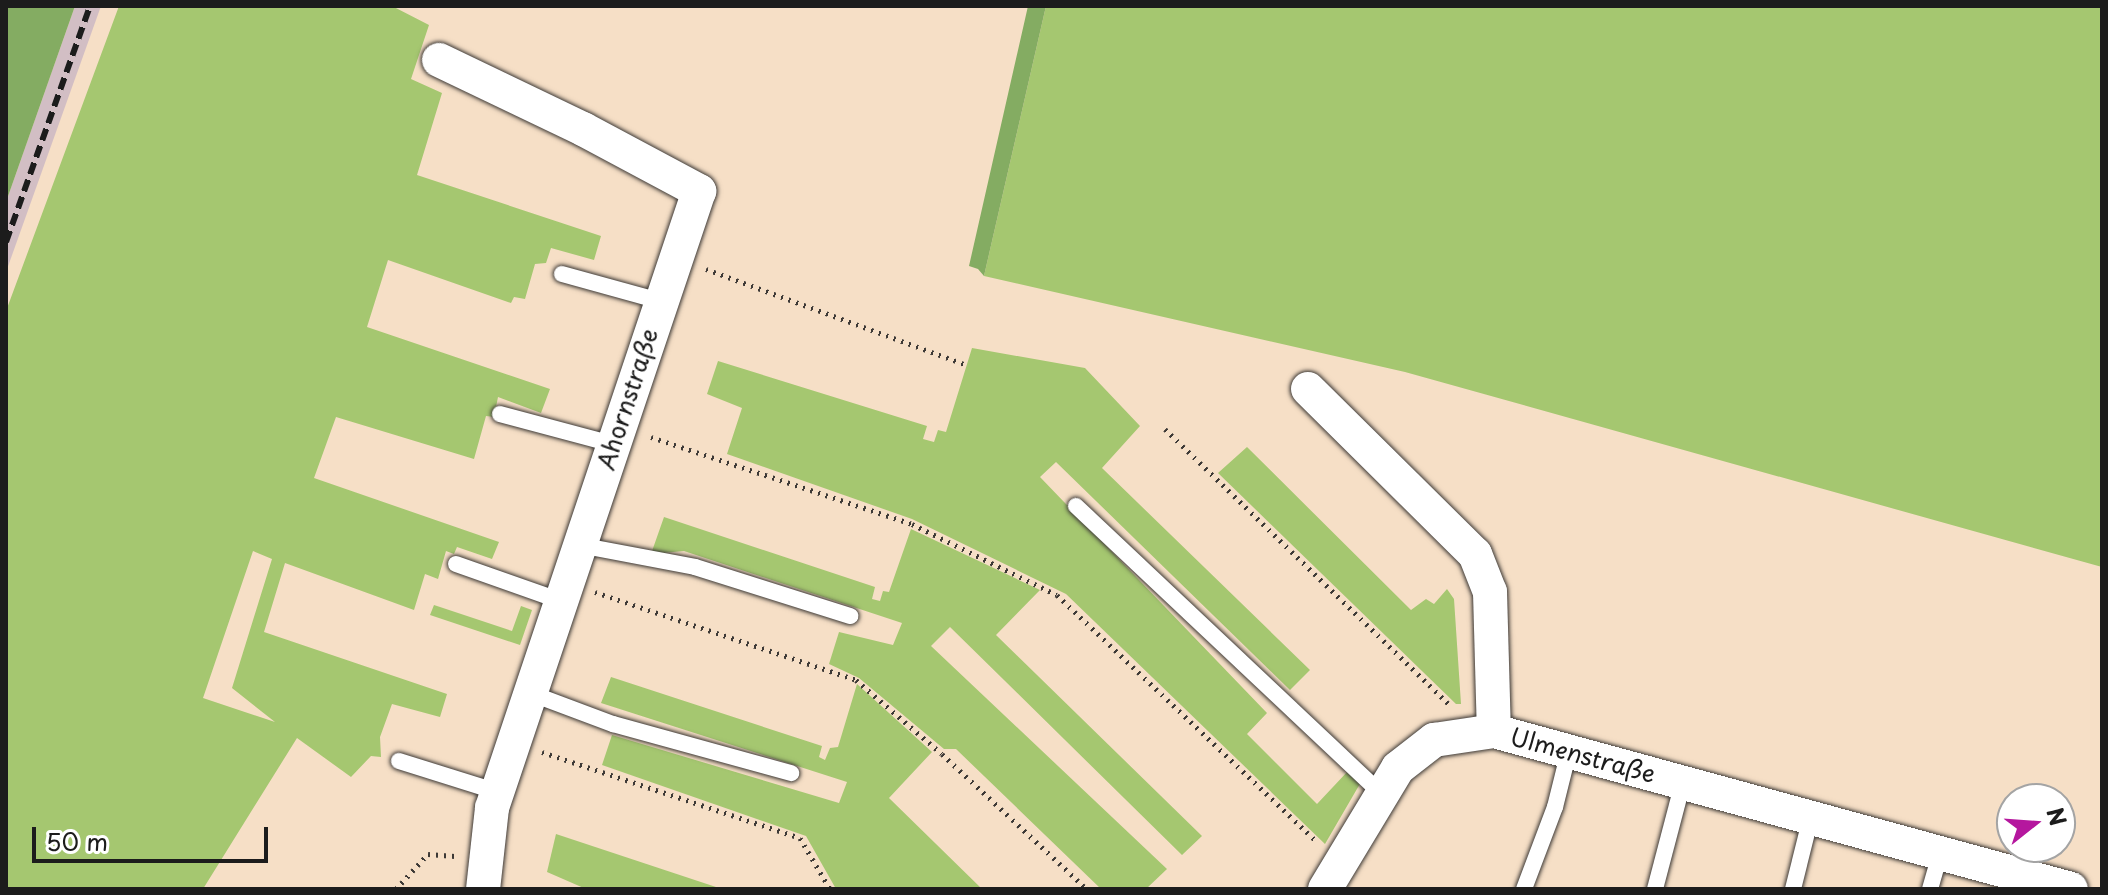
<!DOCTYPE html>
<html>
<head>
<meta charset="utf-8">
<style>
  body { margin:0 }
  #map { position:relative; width:2108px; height:895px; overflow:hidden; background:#f6dfc6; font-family:"Playpen Sans",sans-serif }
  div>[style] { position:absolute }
  .industrial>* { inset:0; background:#d2bec4 }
  .green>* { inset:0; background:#a5c770 }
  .forest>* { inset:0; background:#84ac62 }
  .path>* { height:5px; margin-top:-2.5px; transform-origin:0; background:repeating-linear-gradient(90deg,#3d3936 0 2px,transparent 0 8px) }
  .roads { filter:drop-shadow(0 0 2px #3d3936) drop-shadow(0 0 2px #3d3936) }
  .lane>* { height:16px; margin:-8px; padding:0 8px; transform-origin:8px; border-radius:8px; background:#fff }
  .street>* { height:34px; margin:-17px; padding:0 17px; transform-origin:17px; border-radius:17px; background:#fff }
  .rail>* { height:6px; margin-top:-3px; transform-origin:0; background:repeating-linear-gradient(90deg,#1c1c1c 0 12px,transparent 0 18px) }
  span { translate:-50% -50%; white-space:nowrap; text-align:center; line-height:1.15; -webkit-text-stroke:6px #fff; paint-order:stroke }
  .street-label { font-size:24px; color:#1c1c1c }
  .frame { position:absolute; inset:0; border:8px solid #1c1c1c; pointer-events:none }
  .north { position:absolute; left:1996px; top:783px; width:80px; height:80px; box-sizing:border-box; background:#fff; border:2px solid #a4a4a4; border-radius:50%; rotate:73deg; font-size:22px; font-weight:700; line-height:32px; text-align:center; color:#1c1c1c }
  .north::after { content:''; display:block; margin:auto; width:28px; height:36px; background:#b5179e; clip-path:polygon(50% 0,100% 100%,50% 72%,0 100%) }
  .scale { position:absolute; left:32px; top:827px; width:236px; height:36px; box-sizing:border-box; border:4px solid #1c1c1c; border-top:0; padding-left:10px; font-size:24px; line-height:28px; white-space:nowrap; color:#1c1c1c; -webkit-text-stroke:6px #fff; paint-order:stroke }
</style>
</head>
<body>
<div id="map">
  <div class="industrial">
    <i style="clip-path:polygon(75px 6px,101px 6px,6px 272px,6px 202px)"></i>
  </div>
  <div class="green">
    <i style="clip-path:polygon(evenodd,119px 6px,392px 6px,429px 25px,411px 79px,442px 93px,417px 175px,601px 236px,594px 260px,551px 248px,546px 263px,535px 264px,525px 299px,514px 297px,511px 303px,388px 260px,367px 327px,550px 389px,541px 413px,498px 397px,494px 417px,486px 416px,474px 459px,336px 417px,314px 478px,499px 542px,492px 559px,457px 547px,454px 554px,446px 551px,438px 579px,425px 574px,414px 610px,285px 563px,264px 632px,447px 694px,440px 717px,392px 704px,380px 737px,381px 757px,371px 756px,351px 777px,297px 738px,203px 889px,6px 889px,6px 311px,119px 6px,253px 551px,272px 559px,232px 688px,275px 722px,203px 698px,253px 551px)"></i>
    <i style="clip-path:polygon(1046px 6px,2102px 6px,2102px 567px,1405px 372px,984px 276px)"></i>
    <i style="clip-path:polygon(972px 348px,1085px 368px,1140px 426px,1102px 468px,1310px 670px,1290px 690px,1056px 462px,1040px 477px,1267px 713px,1247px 734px,1317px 804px,1348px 771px,1361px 782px,1325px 844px,1066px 594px,912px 519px,727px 454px,742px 408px,707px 394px,718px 361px,927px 426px,923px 439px,934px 442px,938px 430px,946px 432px)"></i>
    <i style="clip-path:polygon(1247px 447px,1411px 610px,1426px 599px,1434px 604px,1447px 589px,1454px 599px,1461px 704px,1456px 704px,1218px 473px)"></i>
    <i style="clip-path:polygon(664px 517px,875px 587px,872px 599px,880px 601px,883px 591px,889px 592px,911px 529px,1040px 590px,996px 635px,1202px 836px,1182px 855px,950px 627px,931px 646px,1167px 869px,1146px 889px,1101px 889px,956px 749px,944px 749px,859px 678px,829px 664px,839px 632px,893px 645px,902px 623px,684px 551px,651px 554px)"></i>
    <i style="clip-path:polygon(434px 605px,512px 631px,521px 606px,532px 610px,520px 645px,430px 615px)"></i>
    <i style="clip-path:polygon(611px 677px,822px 746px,819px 757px,825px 760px,830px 748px,838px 747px,857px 684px,932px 752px,889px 798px,982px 889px,836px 889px,806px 836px,602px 765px,612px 735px,839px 803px,847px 782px,601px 703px)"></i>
    <i style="clip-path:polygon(556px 834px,722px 889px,586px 889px,547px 872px)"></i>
  </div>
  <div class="forest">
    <i style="clip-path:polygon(6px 6px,75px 6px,6px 202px)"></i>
    <i style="clip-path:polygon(1028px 6px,1046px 6px,984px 276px,978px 269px,969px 266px)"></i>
  </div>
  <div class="path">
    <i style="left:706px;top:269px;width:278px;rotate:20.2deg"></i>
    <i style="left:1165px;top:429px;width:397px;rotate:44.1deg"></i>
    <i style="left:651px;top:437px;width:275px;rotate:18.4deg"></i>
    <i style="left:912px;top:524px;width:161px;rotate:26.1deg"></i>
    <i style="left:1057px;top:595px;width:357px;rotate:43.5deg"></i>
    <i style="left:595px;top:592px;width:275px;rotate:18.6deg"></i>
    <i style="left:856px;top:680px;width:113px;rotate:40.7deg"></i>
    <i style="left:942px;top:754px;width:198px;rotate:43deg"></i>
    <i style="left:542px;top:752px;width:272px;rotate:18.4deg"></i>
    <i style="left:800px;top:838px;width:59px;rotate:59.5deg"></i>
    <i style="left:396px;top:889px;width:47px;rotate:-47.6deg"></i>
    <i style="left:428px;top:854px;width:27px;rotate:4deg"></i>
  </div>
  <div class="roads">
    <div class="lane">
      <i style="left:562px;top:274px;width:102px;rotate:15.4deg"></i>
      <i style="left:500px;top:414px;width:116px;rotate:15deg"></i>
      <i style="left:1076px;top:506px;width:420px;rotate:43.3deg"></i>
      <i style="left:579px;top:545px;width:118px;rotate:10.7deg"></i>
      <i style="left:695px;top:567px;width:163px;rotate:17.5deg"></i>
      <i style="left:456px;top:564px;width:111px;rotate:19.4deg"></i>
      <i style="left:530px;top:693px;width:89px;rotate:20.5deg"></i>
      <i style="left:613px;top:724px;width:185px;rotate:15.4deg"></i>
      <i style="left:399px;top:761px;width:104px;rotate:17.4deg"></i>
      <i style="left:1524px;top:889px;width:88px;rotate:-69.3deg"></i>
      <i style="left:1555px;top:807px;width:58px;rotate:-76deg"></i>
      <i style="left:1655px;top:889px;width:111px;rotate:-75.3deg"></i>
      <i style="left:1793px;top:889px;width:74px;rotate:-76deg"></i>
      <i style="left:1930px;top:889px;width:37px;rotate:-74deg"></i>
    </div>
    <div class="street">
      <i style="left:439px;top:60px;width:160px;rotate:25.6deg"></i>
      <i style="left:583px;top:129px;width:132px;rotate:28.1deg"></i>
      <i style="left:699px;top:191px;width:651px;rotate:108.55deg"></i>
      <i style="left:492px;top:808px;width:81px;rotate:96.3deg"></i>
      <i style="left:1308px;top:389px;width:235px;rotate:44.7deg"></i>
      <i style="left:1475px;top:554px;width:41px;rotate:68.5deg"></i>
      <i style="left:1490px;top:592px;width:139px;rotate:88.4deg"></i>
      <i style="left:1494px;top:731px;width:598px;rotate:15.31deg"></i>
      <i style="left:1325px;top:889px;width:141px;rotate:-58.9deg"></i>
      <i style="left:1398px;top:768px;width:46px;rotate:-37.9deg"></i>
      <i style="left:1434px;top:740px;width:61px;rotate:-8.5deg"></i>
    </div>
  </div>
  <div class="rail">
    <i style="left:6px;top:242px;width:251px;rotate:-70.4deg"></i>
  </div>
  <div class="street-label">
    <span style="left:627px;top:399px;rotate:-72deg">Ahornstraße</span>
    <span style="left:1583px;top:755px;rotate:15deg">Ulmenstraße</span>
  </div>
  <div class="frame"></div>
  <div class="north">N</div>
  <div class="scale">50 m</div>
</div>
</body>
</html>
